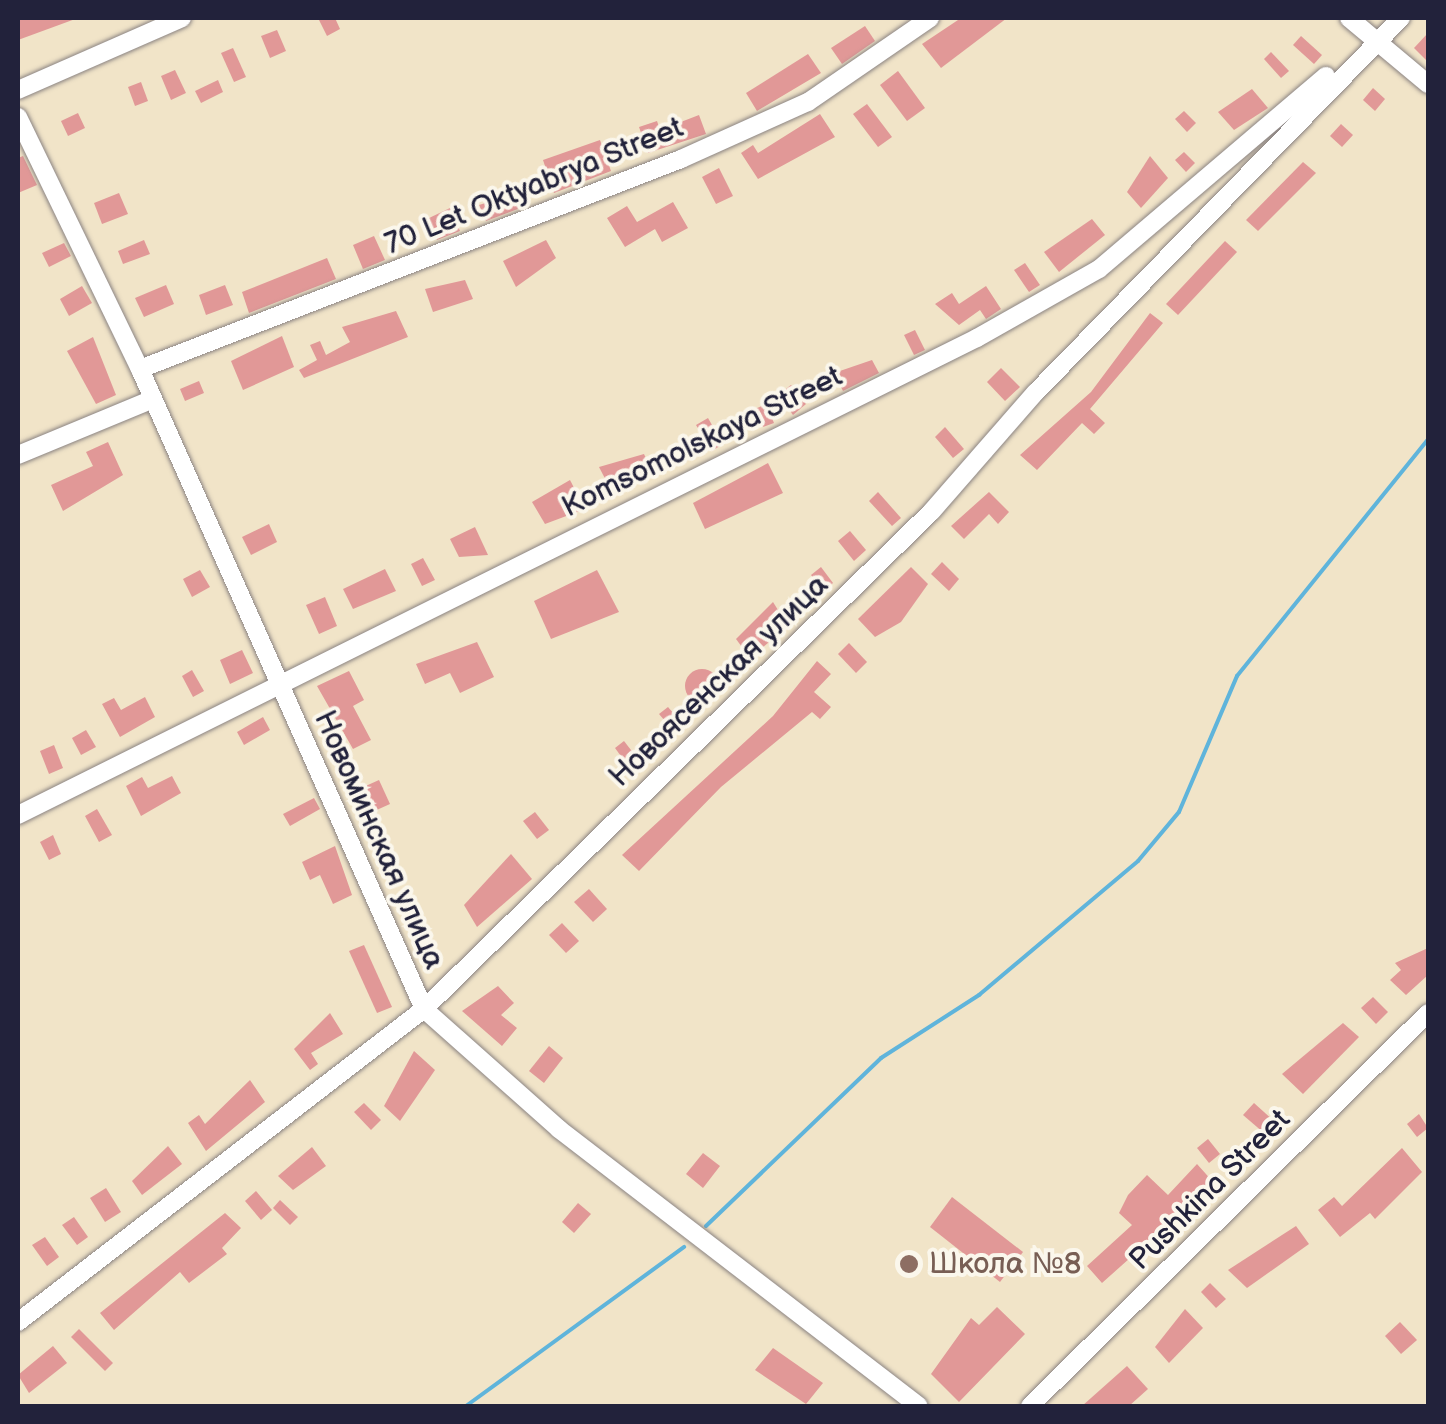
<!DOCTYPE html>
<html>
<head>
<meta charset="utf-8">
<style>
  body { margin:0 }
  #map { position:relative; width:1446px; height:1424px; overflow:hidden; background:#f1e4c8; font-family:"Balsamiq Sans",sans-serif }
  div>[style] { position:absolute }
  .stream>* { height:4px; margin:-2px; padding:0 2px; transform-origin:2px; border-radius:2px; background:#5fb4db }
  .building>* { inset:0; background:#e19897 }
  .round { border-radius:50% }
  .roads { filter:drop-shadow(0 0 2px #8a8382) drop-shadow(0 0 2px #8a8382) }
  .minor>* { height:18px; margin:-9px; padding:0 9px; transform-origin:9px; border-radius:9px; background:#fff }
  .dots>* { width:28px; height:28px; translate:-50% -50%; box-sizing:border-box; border:5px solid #fbf7ec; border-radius:50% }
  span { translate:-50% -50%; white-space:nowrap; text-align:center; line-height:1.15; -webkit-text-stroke:8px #fbf7ec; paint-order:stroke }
  .street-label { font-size:30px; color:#22223b }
  .education-label { font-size:30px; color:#785e54 }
  .left { translate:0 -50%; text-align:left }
  .frame { position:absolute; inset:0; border:20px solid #22223b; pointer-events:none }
</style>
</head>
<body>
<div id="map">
  <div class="stream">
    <i style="left:706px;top:1226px;width:243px;rotate:-43.8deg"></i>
    <i style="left:881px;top:1058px;width:117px;rotate:-32.7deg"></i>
    <i style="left:979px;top:995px;width:208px;rotate:-40.1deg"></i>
    <i style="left:1138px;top:861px;width:64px;rotate:-50.1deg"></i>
    <i style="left:1179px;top:812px;width:148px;rotate:-66.9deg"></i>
    <i style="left:1237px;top:676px;width:304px;rotate:-51.1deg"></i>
    <i style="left:466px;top:1406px;width:270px;rotate:-36.1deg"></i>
  </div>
  <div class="building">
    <i style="clip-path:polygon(18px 18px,78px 18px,18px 40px)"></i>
    <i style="clip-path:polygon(318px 18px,335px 18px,340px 29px,327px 36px)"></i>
    <i style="clip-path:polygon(961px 18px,1007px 18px,941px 68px,922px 44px)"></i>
    <i style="clip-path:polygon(865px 26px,875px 41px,842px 64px,831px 48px)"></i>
    <i style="clip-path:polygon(277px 30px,286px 51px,270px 58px,261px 36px)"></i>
    <i style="clip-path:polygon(1428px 33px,1428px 62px,1414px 48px)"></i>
    <i style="clip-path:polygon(1301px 36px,1322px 55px,1314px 64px,1293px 45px)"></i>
    <i style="clip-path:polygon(233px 48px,246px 77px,234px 82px,221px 53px)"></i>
    <i style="clip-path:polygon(1271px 52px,1289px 71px,1281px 78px,1264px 59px)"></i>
    <i style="clip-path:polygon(808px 54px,821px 73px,757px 111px,746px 93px)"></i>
    <i style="clip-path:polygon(175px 70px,186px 93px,171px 100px,161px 76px)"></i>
    <i style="clip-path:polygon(898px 71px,925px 108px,907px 121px,880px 85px)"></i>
    <i style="clip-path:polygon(218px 80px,223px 92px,201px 103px,195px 91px)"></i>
    <i style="clip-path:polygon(141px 82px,148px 101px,135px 106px,128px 87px)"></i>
    <i style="clip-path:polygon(1373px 88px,1385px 99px,1375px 111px,1363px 100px)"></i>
    <i style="clip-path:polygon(1252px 89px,1268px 108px,1234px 130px,1218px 112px)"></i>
    <i style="clip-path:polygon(867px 104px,892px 137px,878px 147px,853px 114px)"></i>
    <i style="clip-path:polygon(1184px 111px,1196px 123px,1187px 132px,1175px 119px)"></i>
    <i style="clip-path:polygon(78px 113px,85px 128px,68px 136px,61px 121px)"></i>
    <i style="clip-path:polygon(820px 114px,835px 137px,758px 179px,741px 153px,753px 145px,758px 153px)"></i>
    <i style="clip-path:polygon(699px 115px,706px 134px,648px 153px,639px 127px,657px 121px,660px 130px)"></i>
    <i style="clip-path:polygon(1341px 124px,1353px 135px,1342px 147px,1330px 136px)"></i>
    <i style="clip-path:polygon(600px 140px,611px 171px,554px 193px,543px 160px)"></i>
    <i style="clip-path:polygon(1184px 152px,1195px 163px,1186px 172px,1175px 160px)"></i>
    <i style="clip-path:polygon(23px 156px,37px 185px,18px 193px,18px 158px)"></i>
    <i style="clip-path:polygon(1150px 156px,1168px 178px,1141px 208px,1127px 192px)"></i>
    <i style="clip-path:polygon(1303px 162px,1316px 173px,1258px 231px,1246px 220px)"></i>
    <i style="clip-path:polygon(719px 168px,733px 196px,716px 204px,702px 177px)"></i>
    <i style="clip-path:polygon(119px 193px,128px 214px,102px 224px,94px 203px)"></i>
    <i style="clip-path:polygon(517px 193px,523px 207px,486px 221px,479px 205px)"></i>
    <i style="clip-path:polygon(673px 202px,688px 228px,662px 242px,655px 229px,625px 247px,607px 218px,627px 206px,637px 222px)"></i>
    <i style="clip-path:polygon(450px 208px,460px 231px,437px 240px,427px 219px)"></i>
    <i style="clip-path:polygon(1092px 219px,1105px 235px,1059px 272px,1044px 252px)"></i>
    <i style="clip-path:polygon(374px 236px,385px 260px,363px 269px,353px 245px)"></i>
    <i style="clip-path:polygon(144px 240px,150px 254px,123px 264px,118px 251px)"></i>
    <i style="clip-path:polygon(546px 240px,556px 258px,516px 287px,503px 261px)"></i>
    <i style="clip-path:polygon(1225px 241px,1237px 252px,1178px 315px,1166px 304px)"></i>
    <i style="clip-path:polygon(64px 243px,71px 256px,49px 267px,42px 253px)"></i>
    <i style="clip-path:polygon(327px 258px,336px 279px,249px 313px,242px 292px)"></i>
    <i style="clip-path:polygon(1025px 263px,1040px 285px,1029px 292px,1014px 270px)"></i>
    <i style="clip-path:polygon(465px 280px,473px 299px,433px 312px,425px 289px)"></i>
    <i style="clip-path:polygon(166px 285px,174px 304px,144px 317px,135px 298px)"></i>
    <i style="clip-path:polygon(225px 285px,233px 305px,206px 315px,199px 295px)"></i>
    <i style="clip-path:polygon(82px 286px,92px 303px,69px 316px,60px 299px)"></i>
    <i style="clip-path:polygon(986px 286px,1001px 309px,986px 319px,980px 310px,959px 325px,935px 304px,952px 293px,959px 304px)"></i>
    <i style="clip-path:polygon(396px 311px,408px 337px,304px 378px,299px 370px,317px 360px,310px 345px,320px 341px,326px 355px,350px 342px,342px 327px)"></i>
    <i style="clip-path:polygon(1150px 313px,1163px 323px,1090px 409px,1105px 423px,1094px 434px,1082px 423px,1037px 470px,1020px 455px,1091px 392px)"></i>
    <i style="clip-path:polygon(915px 330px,925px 350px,914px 355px,904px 335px)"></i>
    <i style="clip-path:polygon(282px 336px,294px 367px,243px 390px,231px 361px)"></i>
    <i style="clip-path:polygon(93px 337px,116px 395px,96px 404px,67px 351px)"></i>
    <i style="clip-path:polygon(872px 360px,879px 373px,843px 391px,834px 373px)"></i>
    <i style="clip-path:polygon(1001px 368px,1020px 387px,1005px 401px,987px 382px)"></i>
    <i style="clip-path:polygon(199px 381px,204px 393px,185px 401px,180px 389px)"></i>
    <i style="clip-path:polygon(791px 385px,806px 404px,793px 415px,778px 395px)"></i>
    <i style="clip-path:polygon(766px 404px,774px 423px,763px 427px,755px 409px)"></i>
    <i style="clip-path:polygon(708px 418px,723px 444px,712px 451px,696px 425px)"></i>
    <i style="clip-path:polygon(945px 427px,964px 449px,953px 458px,935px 437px)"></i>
    <i style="clip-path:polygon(108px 442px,123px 475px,63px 511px,51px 485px,93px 466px,86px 452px)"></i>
    <i style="clip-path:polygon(644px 454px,651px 469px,611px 490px,599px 467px)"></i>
    <i style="clip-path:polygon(768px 463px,783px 493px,705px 529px,693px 503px)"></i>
    <i style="clip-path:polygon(570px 480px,585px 509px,545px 524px,532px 502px)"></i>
    <i style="clip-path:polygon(878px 492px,901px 518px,892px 526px,869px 501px)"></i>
    <i style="clip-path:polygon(989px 492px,1009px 512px,998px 524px,989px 514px,964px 539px,951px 526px)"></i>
    <i style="clip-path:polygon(269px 524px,277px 542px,251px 555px,242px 537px)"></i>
    <i style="clip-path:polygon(475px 527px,488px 555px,459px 557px,450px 539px)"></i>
    <i style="clip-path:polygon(850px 531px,866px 550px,854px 561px,838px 541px)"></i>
    <i style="clip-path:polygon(423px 558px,435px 580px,422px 586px,411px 564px)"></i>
    <i style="clip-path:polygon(942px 562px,959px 579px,949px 591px,931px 574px)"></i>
    <i style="clip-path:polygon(821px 567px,833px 583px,823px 591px,811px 575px)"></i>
    <i style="clip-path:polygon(911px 567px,928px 584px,901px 622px,875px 637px,858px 619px)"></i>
    <i style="clip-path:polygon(385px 569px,396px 591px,353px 609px,343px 589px)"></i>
    <i style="clip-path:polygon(200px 570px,210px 587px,192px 597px,183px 579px)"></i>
    <i style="clip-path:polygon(597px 570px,619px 612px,551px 639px,534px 601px)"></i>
    <i style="clip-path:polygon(325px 597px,337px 626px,319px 634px,306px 605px)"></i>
    <i style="clip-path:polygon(773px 602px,788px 626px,750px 658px,736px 639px)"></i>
    <i style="clip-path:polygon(477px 642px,494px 677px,460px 693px,450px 673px,425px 684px,416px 664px)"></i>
    <i style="clip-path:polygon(849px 643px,867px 662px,856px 673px,838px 654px)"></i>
    <i style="clip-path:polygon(242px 650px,253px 673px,230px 684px,220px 660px)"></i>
    <i style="clip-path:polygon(817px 661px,831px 674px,814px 692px,831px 707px,820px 719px,812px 712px,721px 787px,639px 871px,622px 855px,773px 716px)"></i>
    <i class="round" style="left:685px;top:669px;width:34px;height:34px"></i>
    <i style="clip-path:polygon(192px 670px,204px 691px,193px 697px,182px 676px)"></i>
    <i style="clip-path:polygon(349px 671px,364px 700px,353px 706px,371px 740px,353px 749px,317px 686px)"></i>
    <i style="clip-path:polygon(145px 697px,155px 717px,120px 737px,102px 704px,114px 698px,121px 710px)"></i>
    <i style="clip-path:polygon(668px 707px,680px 721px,671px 728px,659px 714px)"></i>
    <i style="clip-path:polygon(263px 717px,270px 730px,244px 745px,237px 732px)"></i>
    <i style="clip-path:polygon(86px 730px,96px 747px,81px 755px,72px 738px)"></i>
    <i style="clip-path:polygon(624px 741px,641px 763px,631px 770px,615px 748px)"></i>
    <i style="clip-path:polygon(54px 745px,63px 768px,49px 774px,40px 751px)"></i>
    <i style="clip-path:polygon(172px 776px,181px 793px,141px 816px,126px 786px,142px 777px,148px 788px)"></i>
    <i style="clip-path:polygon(379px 780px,390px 804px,370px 813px,359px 789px)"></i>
    <i style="clip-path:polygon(314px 798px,320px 809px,290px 826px,283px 814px)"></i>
    <i style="clip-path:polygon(97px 809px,112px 835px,99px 842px,85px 816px)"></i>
    <i style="clip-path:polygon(535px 812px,549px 830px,537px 839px,523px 821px)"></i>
    <i style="clip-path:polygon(53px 835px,61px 854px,49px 860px,40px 842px)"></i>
    <i style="clip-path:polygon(335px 846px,352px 895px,333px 904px,320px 875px,310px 880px,302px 862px)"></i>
    <i style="clip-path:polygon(511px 854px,532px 879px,477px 927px,464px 905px)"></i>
    <i style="clip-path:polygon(589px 889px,607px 909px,593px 922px,574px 902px)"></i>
    <i style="clip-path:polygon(562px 923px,579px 941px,566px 953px,549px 935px)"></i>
    <i style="clip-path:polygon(364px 945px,392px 1007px,377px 1013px,349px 951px)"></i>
    <i style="clip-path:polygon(1428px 948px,1428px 975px,1406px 995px,1390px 980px,1401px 970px,1395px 963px)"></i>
    <i style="clip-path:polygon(498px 986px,514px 1003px,501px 1015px,517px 1028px,502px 1046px,462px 1011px)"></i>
    <i style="clip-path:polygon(1373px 997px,1388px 1012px,1376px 1024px,1361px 1008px)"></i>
    <i style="clip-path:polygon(330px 1013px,343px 1034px,311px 1053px,318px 1064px,310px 1070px,294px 1049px)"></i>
    <i style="clip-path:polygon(1343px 1023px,1359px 1037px,1303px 1094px,1282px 1074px)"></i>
    <i style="clip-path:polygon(549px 1046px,563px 1058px,544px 1083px,529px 1071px)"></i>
    <i style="clip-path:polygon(414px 1051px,435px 1070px,400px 1121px,384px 1106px)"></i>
    <i style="clip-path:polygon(250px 1080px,265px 1102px,206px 1151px,188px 1123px,199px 1115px,205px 1124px)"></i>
    <i style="clip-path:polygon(364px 1103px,381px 1120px,371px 1130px,354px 1112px)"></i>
    <i style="clip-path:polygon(1254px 1103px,1274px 1121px,1264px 1133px,1243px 1115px)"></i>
    <i style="clip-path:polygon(1419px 1114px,1428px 1128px,1417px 1137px,1407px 1124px)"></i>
    <i style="clip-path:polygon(1208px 1139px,1220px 1154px,1209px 1163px,1197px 1148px)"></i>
    <i style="clip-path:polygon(168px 1146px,182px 1164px,142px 1195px,132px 1181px)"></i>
    <i style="clip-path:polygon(312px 1147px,326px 1166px,293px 1190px,278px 1176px)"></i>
    <i style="clip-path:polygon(1402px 1148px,1422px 1172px,1375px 1219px,1370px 1213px,1340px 1237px,1318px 1210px,1334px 1197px,1342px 1206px)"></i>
    <i style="clip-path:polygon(703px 1153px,720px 1166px,703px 1188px,686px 1174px)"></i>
    <i style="clip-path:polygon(1197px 1164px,1214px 1183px,1102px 1283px,1087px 1266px,1132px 1225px,1119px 1213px,1128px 1195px,1147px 1175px,1168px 1195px)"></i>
    <i style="clip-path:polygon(106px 1188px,121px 1212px,105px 1222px,90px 1198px)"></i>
    <i style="clip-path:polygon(256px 1191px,272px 1210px,261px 1220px,245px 1201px)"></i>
    <i style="clip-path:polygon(952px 1197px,1023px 1252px,1000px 1282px,930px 1227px)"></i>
    <i style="clip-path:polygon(280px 1200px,298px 1217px,290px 1225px,273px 1208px)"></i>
    <i style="clip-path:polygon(578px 1203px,591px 1214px,574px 1233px,562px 1222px)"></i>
    <i style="clip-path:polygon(225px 1213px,241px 1228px,222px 1248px,227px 1254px,189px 1283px,180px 1272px,114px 1330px,100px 1313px)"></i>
    <i style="clip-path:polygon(74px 1217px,88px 1237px,77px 1245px,62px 1225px)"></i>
    <i style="clip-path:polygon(1296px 1226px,1309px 1244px,1247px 1288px,1228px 1270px)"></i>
    <i style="clip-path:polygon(45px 1237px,59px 1257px,47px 1266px,32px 1245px)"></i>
    <i style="clip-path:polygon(1210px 1283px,1226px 1299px,1216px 1308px,1201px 1292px)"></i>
    <i style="clip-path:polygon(997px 1307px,1025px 1334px,959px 1402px,931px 1374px,971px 1318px,979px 1325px)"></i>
    <i style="clip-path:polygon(1185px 1309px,1203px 1328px,1169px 1363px,1155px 1347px)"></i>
    <i style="clip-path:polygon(1400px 1322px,1417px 1340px,1401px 1354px,1385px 1336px)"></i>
    <i style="clip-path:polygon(79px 1329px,113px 1363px,105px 1371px,71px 1337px)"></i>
    <i style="clip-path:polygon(53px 1346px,67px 1363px,29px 1393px,18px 1375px)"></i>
    <i style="clip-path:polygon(773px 1348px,823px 1383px,806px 1404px,755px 1370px)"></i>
    <i style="clip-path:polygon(1127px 1366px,1148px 1389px,1129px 1406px,1082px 1406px)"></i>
  </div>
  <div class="roads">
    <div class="minor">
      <i style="left:1349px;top:18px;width:103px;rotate:39.9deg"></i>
      <i style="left:18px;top:90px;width:179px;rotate:-23.7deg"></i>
      <i style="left:18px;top:117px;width:280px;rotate:64.2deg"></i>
      <i style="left:140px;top:369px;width:700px;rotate:66.07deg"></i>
      <i style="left:424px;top:1009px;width:181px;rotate:41.6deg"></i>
      <i style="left:559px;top:1129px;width:454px;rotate:37.6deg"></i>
      <i style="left:140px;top:369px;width:580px;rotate:-21.21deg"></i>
      <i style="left:681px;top:159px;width:139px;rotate:-24.2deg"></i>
      <i style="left:808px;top:102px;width:148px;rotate:-34.5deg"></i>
      <i style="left:18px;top:455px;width:146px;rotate:-22.5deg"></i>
      <i style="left:18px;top:815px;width:1071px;rotate:-26.45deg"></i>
      <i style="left:977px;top:338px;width:140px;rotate:-29.5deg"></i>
      <i style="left:1099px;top:269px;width:298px;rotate:-40.4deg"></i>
      <i style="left:18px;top:1322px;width:513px;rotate:-37.63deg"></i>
      <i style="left:424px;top:1009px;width:711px;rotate:-44.43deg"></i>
      <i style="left:932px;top:511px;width:157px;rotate:-48.9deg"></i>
      <i style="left:1035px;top:393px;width:524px;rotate:-45.7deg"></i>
      <i style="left:1030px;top:1406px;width:559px;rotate:-44.64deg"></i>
    </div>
  </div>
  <div class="dots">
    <i style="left:909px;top:1264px;background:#8d6e63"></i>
  </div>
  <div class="street-label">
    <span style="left:534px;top:186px;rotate:-22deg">70 Let Oktyabrya Street</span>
    <span style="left:702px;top:442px;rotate:-26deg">Komsomolskaya Street</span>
    <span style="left:719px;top:681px;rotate:-44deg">Новоясенская улица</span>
    <span style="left:379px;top:840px;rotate:66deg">Новоминская улица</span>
    <span style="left:1210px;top:1190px;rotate:-45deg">Pushkina Street</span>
  </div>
  <div class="education-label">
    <span class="left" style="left:929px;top:1264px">Школа №8</span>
  </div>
  <div class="frame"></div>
</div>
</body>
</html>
